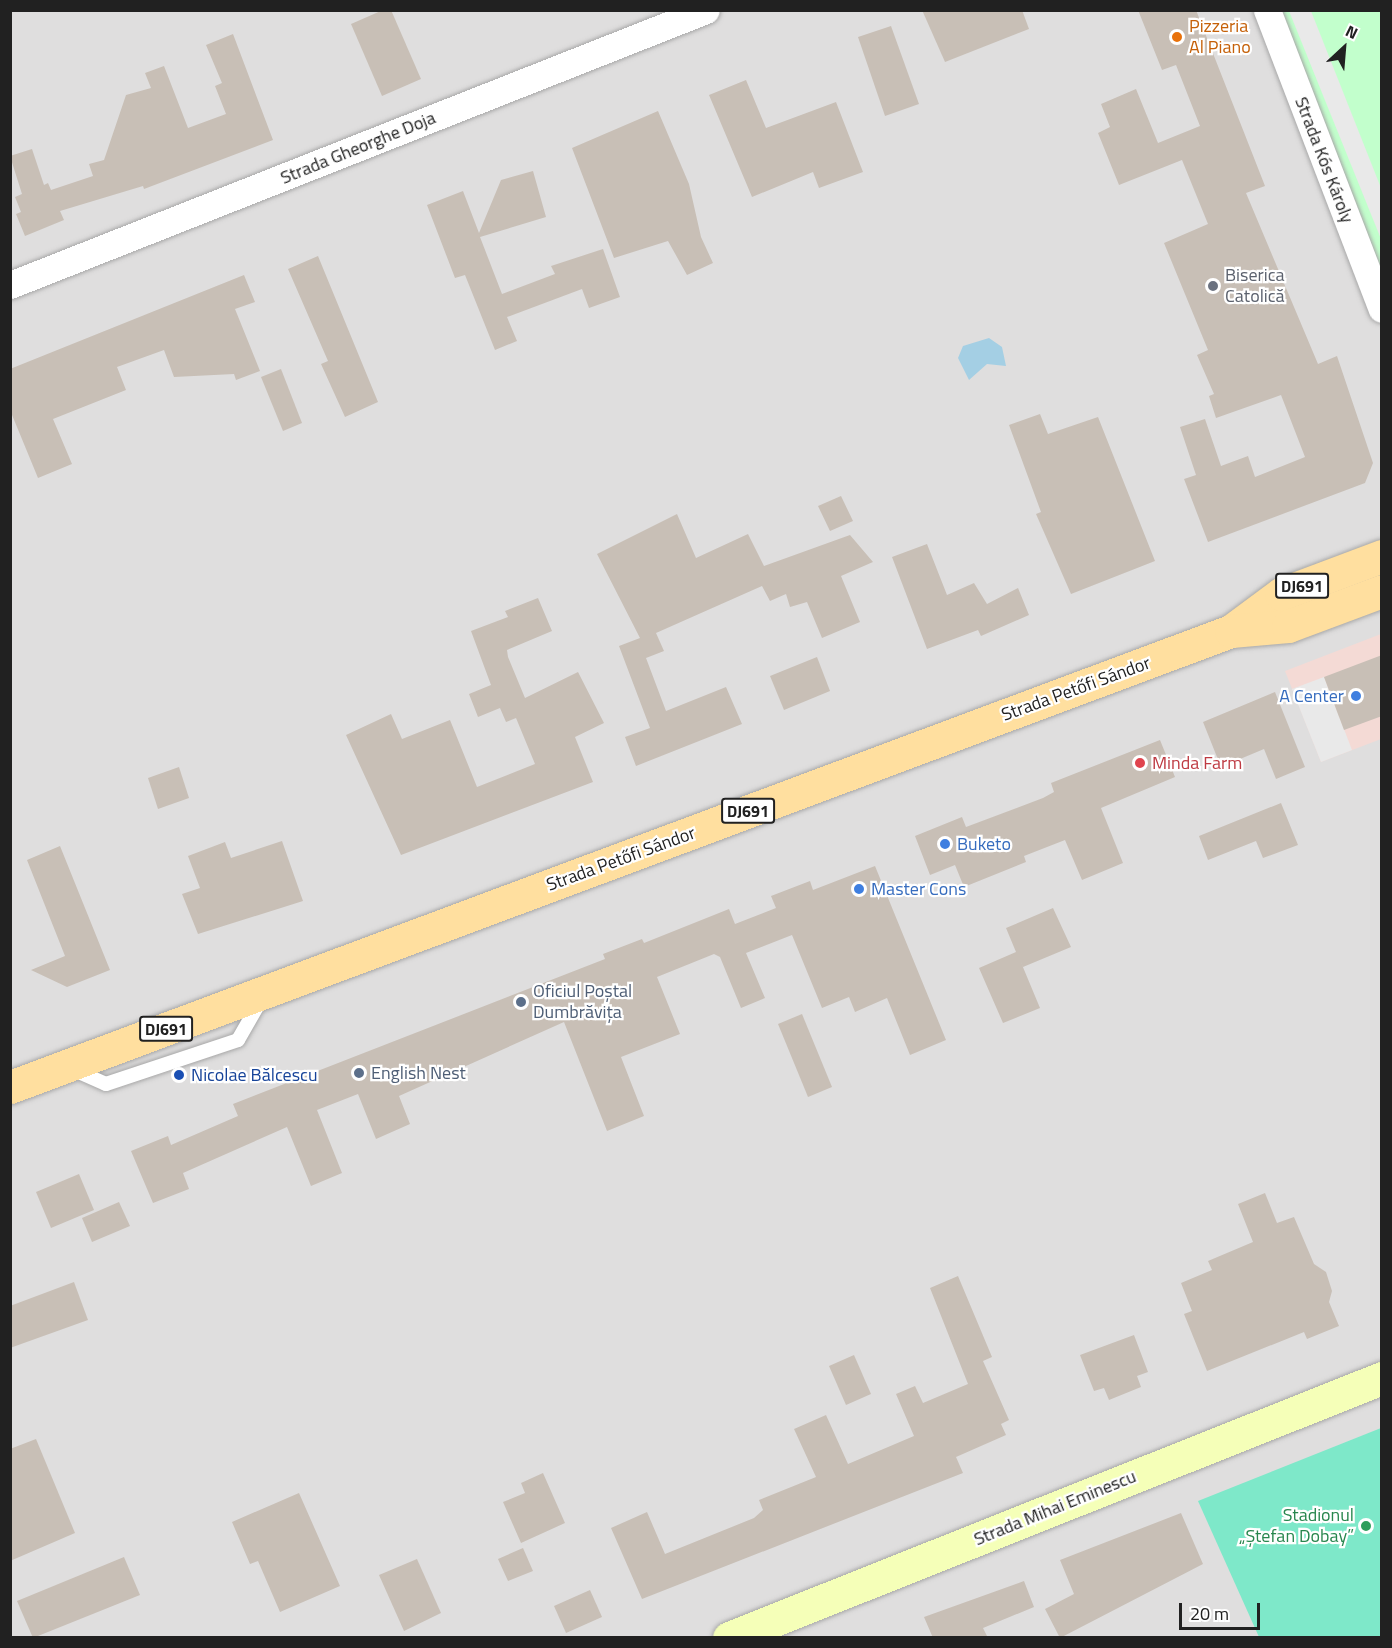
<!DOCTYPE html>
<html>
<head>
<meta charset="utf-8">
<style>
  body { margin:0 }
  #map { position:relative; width:1392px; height:1648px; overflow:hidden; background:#f2f0e7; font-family:"Titillium Web",sans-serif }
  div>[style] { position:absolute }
  .residential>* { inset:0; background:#dfdede }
  .commercial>* { inset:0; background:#f4dad5 }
  .park>* { inset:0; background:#c2ffcc }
  .pitch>* { inset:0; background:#7ee8c9 }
  .parking>* { inset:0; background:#e9e9e9 }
  .water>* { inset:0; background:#a4cfe4 }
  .building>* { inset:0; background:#c8bfb6 }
  .roads { filter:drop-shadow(0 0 2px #a8a8a8) drop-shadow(0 0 2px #a8a8a8) }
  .lane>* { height:14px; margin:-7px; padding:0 7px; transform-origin:7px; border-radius:7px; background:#fff }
  .street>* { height:27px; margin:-13.5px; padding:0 13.5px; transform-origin:13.5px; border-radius:13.5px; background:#fff }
  .secondary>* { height:33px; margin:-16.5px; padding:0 16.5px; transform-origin:16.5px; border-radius:16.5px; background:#f5ffb8 }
  .primary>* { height:33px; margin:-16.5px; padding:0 16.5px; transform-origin:16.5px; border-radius:16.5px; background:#ffdf9f }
  .dots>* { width:16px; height:16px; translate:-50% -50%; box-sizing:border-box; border:3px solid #fff; border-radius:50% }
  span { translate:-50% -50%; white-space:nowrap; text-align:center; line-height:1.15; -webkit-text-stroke:4.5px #fff; paint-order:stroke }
  .shield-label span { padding:2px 4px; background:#fff; border:2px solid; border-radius:4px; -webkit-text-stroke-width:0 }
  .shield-label { font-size:16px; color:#212121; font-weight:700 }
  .food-label { font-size:18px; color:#c56008 }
  .left { translate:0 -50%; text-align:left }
  .street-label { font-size:18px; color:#212121 }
  .worship-label { font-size:18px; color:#5b616d }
  .shop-label { font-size:18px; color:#366cbe }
  .right { translate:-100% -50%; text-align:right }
  .health-label { font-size:18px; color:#be3a42 }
  .service-label { font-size:18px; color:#4e5e75 }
  .transit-label { font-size:18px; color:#164399 }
  .leisure-label { font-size:18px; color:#27864d }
  .frame { position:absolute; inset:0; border:12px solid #212121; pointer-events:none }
  .north { position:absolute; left:1314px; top:18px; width:60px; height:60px; -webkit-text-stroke:4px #fff; paint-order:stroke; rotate:26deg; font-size:16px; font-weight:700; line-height:24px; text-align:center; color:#212121 }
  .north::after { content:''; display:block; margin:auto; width:21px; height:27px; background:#212121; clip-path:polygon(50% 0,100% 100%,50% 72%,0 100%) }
  .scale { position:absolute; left:1179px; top:1603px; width:81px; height:27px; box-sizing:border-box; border:3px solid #212121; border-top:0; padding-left:8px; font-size:18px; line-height:21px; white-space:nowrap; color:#212121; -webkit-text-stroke:4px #fff; paint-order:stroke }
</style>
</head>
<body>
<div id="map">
  <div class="residential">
    <i style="clip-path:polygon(11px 11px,1381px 11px,1381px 1637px,11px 1637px)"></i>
  </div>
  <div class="commercial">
    <i style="clip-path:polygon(1381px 634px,1381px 739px,1321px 762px,1285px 671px)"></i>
  </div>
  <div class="park">
    <i style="clip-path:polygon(1271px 11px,1381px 11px,1381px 276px)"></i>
  </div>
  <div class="pitch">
    <i style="clip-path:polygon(1381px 1428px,1381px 1637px,1259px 1637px,1198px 1501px)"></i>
  </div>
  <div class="parking">
    <i style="clip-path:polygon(1289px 11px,1311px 11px,1381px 188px,1381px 239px)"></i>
    <i style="clip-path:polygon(1324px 677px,1352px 750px,1321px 762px,1292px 689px)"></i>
  </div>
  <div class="water">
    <i style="clip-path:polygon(989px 338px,1002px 347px,1006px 366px,987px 364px,969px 380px,958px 358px,963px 346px)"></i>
  </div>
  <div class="building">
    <i style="clip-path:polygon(383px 10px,391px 10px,421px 79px,382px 96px,351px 24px)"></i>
    <i style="clip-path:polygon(922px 10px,1022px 10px,1029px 29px,945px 62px)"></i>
    <i style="clip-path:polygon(1138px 10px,1196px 10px,1265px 186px,1246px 193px,1318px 364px,1337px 356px,1373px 463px,1365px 483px,1208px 542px,1184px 479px,1196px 475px,1180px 427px,1205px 419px,1221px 466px,1248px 456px,1255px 477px,1305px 457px,1281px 395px,1216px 418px,1209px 396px,1214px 394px,1197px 355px,1208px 350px,1164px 243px,1208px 224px,1182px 160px,1119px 185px,1098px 133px,1110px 127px,1101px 104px,1136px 89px,1158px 143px,1200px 126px,1176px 65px,1162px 70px)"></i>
    <i style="clip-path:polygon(891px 26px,919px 104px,885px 116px,858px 37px)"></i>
    <i style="clip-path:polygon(233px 34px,273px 140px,144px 189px,143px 186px,60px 211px,64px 220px,25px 236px,16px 214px,21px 212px,15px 197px,22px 194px,10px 156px,32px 149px,44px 185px,48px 183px,51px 190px,93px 176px,89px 164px,104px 160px,126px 95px,151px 88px,145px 73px,164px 66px,188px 128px,226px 114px,215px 86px,222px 83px,206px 45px)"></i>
    <i style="clip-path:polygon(746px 80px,766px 128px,836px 102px,863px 172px,819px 188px,813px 172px,752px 197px,709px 95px)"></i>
    <i style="clip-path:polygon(658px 111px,689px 184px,701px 237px,713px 263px,687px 275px,668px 241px,614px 258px,572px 148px)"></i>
    <i style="clip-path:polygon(533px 171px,546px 217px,480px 237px,502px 294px,555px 274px,551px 266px,603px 249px,620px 297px,589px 308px,582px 289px,507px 317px,517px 341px,495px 350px,465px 275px,455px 278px,427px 205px,463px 191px,479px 233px,501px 180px)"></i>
    <i style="clip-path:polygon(318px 256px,378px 402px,345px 417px,321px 364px,328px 361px,288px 269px)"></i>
    <i style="clip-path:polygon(244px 275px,255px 302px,235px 309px,260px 371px,236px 380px,234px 374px,174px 377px,164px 350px,117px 367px,126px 390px,53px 419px,72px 464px,38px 478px,10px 410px,10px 369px)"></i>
    <i style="clip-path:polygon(281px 369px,302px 423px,283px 431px,261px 377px)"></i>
    <i style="clip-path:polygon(1040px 414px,1048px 434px,1098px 417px,1155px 561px,1071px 594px,1036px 514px,1041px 512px,1009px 425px)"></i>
    <i style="clip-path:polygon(841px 496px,853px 521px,830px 531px,818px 506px)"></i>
    <i style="clip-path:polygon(677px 514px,696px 558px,748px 534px,764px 566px,850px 535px,873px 562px,841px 576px,860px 622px,822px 638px,807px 602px,790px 607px,786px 594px,770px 601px,762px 586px,656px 633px,664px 651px,646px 658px,666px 711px,726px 687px,742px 724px,636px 766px,625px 737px,650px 728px,619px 646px,640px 638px,597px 554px)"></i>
    <i style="clip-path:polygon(927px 544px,947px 595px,974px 583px,987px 604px,1018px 588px,1029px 615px,981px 636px,978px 630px,927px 649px,892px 557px)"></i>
    <i style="clip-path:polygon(538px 598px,552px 631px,507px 650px,508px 657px,525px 698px,578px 672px,604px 723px,575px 737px,593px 782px,401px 855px,346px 735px,391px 714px,402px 739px,450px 720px,477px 787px,535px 764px,516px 718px,506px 722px,500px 708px,478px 717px,469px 694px,491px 685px,471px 631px,508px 617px,505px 611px)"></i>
    <i style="clip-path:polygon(1382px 655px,1382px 716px,1344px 730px,1324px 677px)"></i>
    <i style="clip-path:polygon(817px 657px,830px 691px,784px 710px,770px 676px)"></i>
    <i style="clip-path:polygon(1275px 692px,1305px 767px,1276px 779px,1264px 749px,1221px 767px,1203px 722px)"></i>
    <i style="clip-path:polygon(1160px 740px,1175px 777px,1101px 808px,1123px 863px,1082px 880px,1065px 840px,1024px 856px,1026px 862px,964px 887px,955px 865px,930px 875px,915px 836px,962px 817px,966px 827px,1043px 798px,1054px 792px,1051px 783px)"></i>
    <i style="clip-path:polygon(179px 767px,189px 798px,158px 809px,148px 778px)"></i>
    <i style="clip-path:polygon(1281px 803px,1298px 845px,1263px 858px,1256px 841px,1208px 860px,1199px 836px)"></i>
    <i style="clip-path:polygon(282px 841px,303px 901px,198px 934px,182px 894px,200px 888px,188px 856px,225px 842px,231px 858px)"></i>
    <i style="clip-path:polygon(60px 846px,110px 970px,67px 987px,31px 970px,65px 956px,27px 860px)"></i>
    <i style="clip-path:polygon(875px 866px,946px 1040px,910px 1055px,887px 998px,855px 1012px,849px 997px,822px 1008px,792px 935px,746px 953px,765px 998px,741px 1008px,720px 957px,714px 954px,657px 977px,680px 1034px,621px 1057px,644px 1116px,607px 1131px,564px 1022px,399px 1096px,410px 1124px,376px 1139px,358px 1094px,317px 1110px,342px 1173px,311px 1186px,287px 1127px,183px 1173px,189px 1189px,153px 1203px,131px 1151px,168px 1136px,171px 1145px,238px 1116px,233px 1104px,605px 959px,603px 954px,642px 939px,644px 943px,729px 909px,735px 924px,776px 908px,771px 896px,810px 881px,813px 890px)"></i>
    <i style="clip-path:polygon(1053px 908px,1071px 947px,1023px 967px,1020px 960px,1040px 1008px,1003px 1023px,979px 968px,1016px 952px,1006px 928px)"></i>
    <i style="clip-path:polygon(802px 1014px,832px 1087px,808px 1097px,778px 1024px)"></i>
    <i style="clip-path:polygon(79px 1174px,94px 1210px,51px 1228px,36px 1192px)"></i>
    <i style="clip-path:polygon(1265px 1193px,1277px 1223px,1294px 1217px,1314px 1264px,1326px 1272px,1332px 1291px,1329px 1302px,1339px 1326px,1307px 1339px,1304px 1332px,1207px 1371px,1184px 1314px,1192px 1311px,1181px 1283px,1212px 1270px,1208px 1261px,1253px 1242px,1238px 1204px)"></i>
    <i style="clip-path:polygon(119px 1202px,130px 1226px,92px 1242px,82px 1218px)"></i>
    <i style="clip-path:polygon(958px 1276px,992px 1357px,983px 1361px,1009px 1420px,1001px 1424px,1006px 1435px,956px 1457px,963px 1473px,642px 1599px,611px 1528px,647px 1512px,665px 1554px,754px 1518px,763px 1510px,759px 1500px,816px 1477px,794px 1429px,826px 1415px,848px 1464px,914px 1436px,896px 1394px,915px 1386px,923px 1403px,968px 1384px,930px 1288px)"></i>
    <i style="clip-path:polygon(74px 1282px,88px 1320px,10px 1348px,10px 1306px)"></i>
    <i style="clip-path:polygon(1134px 1335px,1148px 1372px,1137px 1376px,1141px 1387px,1109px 1400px,1104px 1388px,1094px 1391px,1080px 1355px)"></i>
    <i style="clip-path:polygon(854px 1355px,871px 1394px,846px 1405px,829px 1366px)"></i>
    <i style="clip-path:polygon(36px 1439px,75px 1533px,10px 1561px,10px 1449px)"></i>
    <i style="clip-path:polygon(543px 1473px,565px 1523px,521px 1543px,503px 1502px,525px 1493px,521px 1483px)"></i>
    <i style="clip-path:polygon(299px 1493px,340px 1586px,280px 1612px,258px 1561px,250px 1564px,232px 1522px)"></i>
    <i style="clip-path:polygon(1181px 1513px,1203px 1564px,1060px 1638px,1045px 1609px,1074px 1594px,1060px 1560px)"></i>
    <i style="clip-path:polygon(523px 1548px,533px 1571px,508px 1581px,498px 1559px)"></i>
    <i style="clip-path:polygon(124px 1557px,140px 1595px,33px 1638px,17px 1601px)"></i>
    <i style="clip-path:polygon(417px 1559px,441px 1613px,404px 1631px,379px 1575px)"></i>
    <i style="clip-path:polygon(1024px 1581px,1034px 1607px,983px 1628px,988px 1638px,933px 1638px,924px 1617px)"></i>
    <i style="clip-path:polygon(590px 1590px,602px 1617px,566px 1633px,554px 1606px)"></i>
  </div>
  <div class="roads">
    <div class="lane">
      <i style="left:70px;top:1068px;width:39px;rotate:24deg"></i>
      <i style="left:106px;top:1084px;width:139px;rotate:-18.4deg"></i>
      <i style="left:238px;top:1040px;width:46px;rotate:-60.1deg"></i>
    </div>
    <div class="street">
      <i style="left:1267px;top:10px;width:320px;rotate:69deg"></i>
      <i style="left:10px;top:285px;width:748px;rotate:-21.56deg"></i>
    </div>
    <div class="secondary">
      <i style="left:729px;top:1638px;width:703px;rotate:-21.71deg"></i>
    </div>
    <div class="primary">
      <i style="left:1231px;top:631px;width:62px;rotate:-36.5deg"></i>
      <i style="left:1281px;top:594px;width:108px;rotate:-20.6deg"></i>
      <i style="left:10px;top:1087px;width:1303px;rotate:-20.48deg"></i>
      <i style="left:1231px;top:631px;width:57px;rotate:-5deg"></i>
      <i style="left:1288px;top:626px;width:100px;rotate:-20.4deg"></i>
    </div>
  </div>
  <div class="dots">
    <i style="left:1177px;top:37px;background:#e8710a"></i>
    <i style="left:1213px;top:286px;background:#6b7280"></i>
    <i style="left:1356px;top:696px;background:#3f7fe0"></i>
    <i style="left:1140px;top:763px;background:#e0444e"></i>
    <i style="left:945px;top:844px;background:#3f7fe0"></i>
    <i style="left:859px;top:889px;background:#3f7fe0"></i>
    <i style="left:521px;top:1002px;background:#5c6f8a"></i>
    <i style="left:359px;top:1073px;background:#5c6f8a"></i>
    <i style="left:179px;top:1075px;background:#1a4fb4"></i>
    <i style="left:1366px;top:1526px;background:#2e9e5b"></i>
  </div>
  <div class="shield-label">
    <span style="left:1302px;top:586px">DJ691</span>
    <span style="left:748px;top:811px">DJ691</span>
    <span style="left:166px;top:1029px">DJ691</span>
  </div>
  <div class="food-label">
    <span class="left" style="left:1189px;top:37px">Pizzeria<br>Al Piano</span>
  </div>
  <div class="street-label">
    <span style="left:358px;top:148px;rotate:-22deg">Strada Gheorghe Doja</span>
    <span style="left:1324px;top:160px;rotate:69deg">Strada Kós Károly</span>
    <span style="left:1076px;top:689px;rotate:-20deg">Strada Petőfi Sándor</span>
    <span style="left:621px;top:859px;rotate:-20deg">Strada Petőfi Sándor</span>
    <span style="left:1055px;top:1508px;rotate:-22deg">Strada Mihai Eminescu</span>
  </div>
  <div class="worship-label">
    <span class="left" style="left:1225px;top:286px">Biserica<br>Catolică</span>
  </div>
  <div class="shop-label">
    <span class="right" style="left:1344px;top:696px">A Center</span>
    <span class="left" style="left:957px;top:844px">Buketo</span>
    <span class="left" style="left:871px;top:889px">Master Cons</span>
  </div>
  <div class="health-label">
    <span class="left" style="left:1152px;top:763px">Minda Farm</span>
  </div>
  <div class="service-label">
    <span class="left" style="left:533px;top:1002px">Oficiul Poștal<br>Dumbrăvița</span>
    <span class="left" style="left:371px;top:1073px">English Nest</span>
  </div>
  <div class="transit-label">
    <span class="left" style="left:191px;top:1075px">Nicolae Bălcescu</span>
  </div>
  <div class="leisure-label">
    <span class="right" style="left:1354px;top:1526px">Stadionul<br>„Ștefan Dobay”</span>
  </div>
  <div class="frame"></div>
  <div class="north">N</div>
  <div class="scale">20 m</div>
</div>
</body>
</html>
